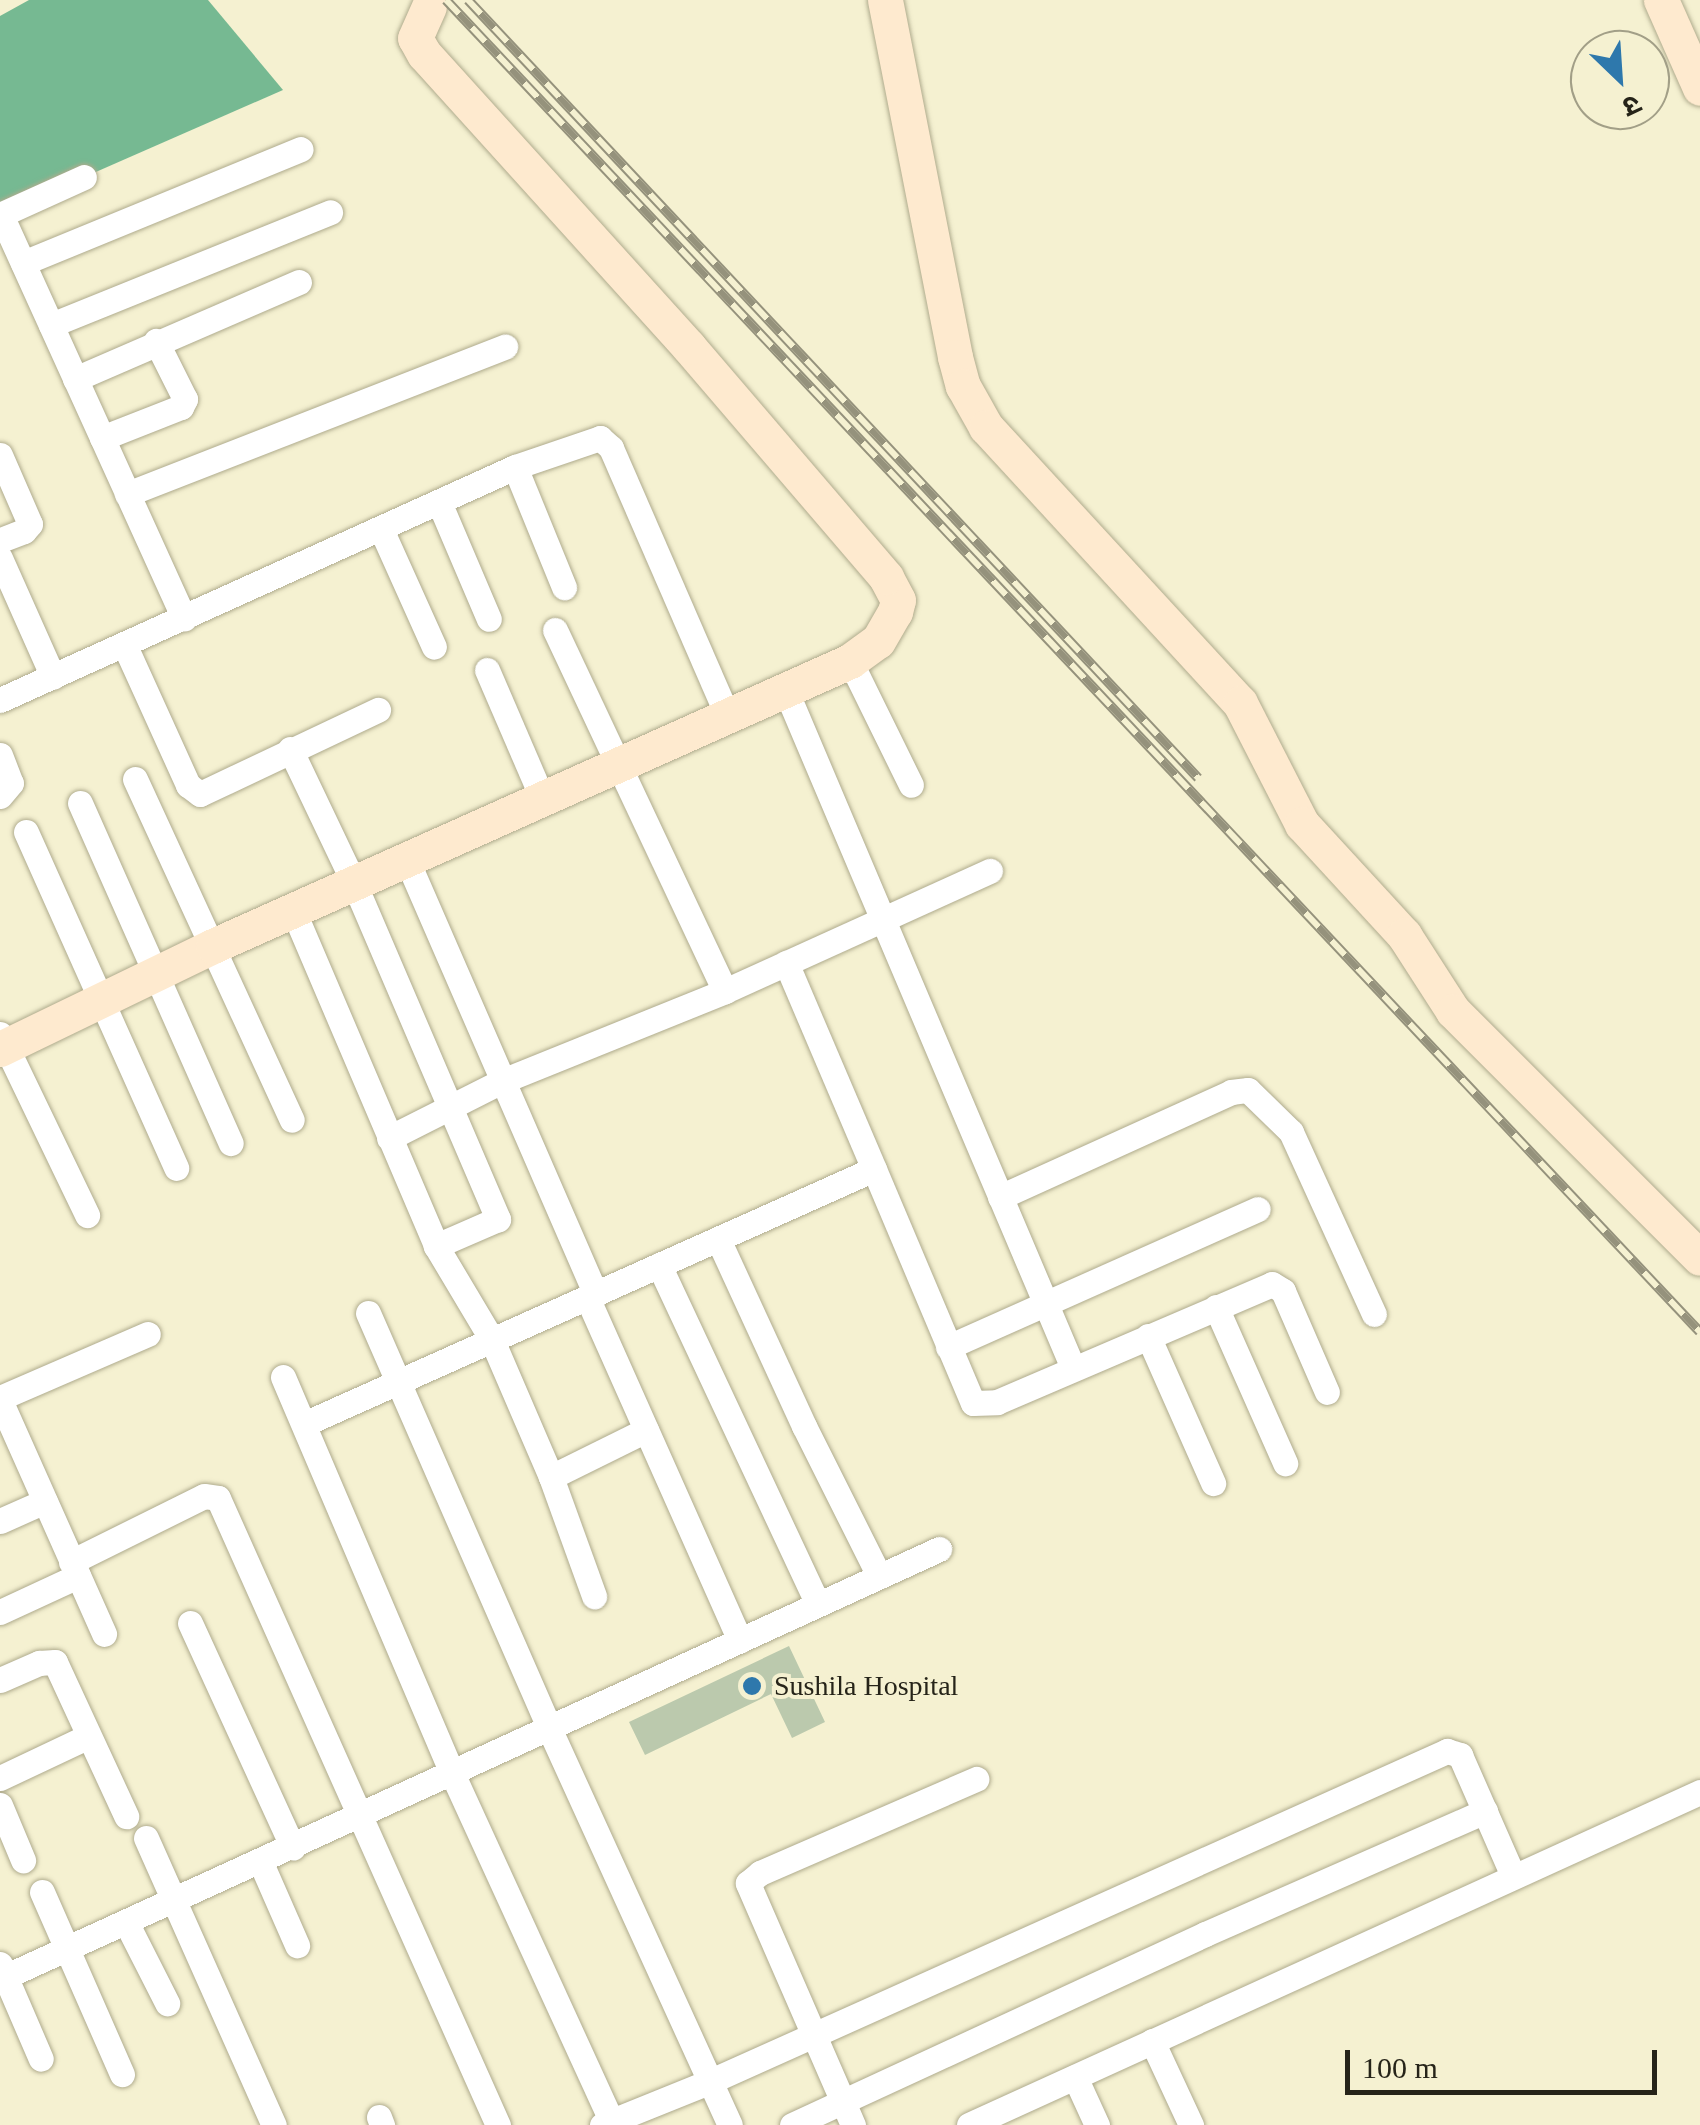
<!DOCTYPE html>
<html>
<head>
<meta charset="utf-8">
<style>
  body { margin:0 }
  #map { position:relative; width:1700px; height:2125px; overflow:hidden; background:#f5f1d1; font-family:"Times New Roman","Noto Sans Devanagari",serif }
  div>[style] { position:absolute }
  .water>* { inset:0; background:#76b992 }
  .building>* { inset:0; background:#bbc9ad }
  .roads { filter:drop-shadow(0 0 2px #afab8d) drop-shadow(0 0 2px #afab8d) }
  .street>* { height:25px; margin:-12.5px; padding:0 12.5px; transform-origin:12.5px; border-radius:12.5px; background:#fff }
  .secondary>* { height:35px; margin:-17.5px; padding:0 17.5px; transform-origin:17.5px; border-radius:17.5px; background:#feeacf }
  .rail>* { height:10px; margin-top:-5px; transform-origin:0; background:repeating-linear-gradient(90deg,#f5f1d1 0 19px,#95927c 0 38px); box-sizing:border-box; border-block:2px solid #95927c }
  .dots>* { width:28px; height:28px; translate:-50% -50%; box-sizing:border-box; border:5px solid #f5f1d1; border-radius:50% }
  span { translate:-50% -50%; white-space:nowrap; text-align:center; line-height:1.15; -webkit-text-stroke:8px #f5f1d1; paint-order:stroke }
  .poi-label { font-size:28px; color:#262419 }
  .left { translate:0 -50%; text-align:left }
  .north { position:absolute; left:1570px; top:30px; width:100px; height:100px; box-sizing:border-box; background:#f5f1d1; border:2px solid #a29f87; border-radius:50%; rotate:155deg; font-size:28px; font-weight:700; line-height:40px; text-align:center; color:#262419 }
  .north::after { content:''; display:block; margin:auto; width:35px; height:45px; background:#2e78ac; clip-path:polygon(50% 0,100% 100%,50% 72%,0 100%) }
  .scale { position:absolute; left:1345px; top:2050px; width:312px; height:45px; box-sizing:border-box; border:5px solid #262419; border-top:0; padding-left:12px; font-size:30px; line-height:35px; white-space:nowrap; color:#262419; -webkit-text-stroke:8px #f5f1d1; paint-order:stroke }
</style>
</head>
<body>
<div id="map">
  <div class="water">
    <i style="clip-path:polygon(29px 0,208px 0,283px 90px,0 214px,0 16px)"></i>
  </div>
  <div class="building">
    <i style="clip-path:polygon(789px 1646px,825px 1722px,792px 1738px,771px 1694px,645px 1755px,629px 1722px)"></i>
  </div>
  <div class="roads">
    <div class="street">
      <i style="left:0;top:215px;width:92px;rotate:-24.3deg"></i>
      <i style="left:6px;top:226px;width:431px;rotate:65.6deg"></i>
      <i style="left:23px;top:263px;width:300px;rotate:-22.3deg"></i>
      <i style="left:51px;top:325px;width:301px;rotate:-22deg"></i>
      <i style="left:75px;top:379px;width:244px;rotate:-23.4deg"></i>
      <i style="left:102px;top:438px;width:85px;rotate:-21.4deg"></i>
      <i style="left:181px;top:407px;width:9px;rotate:-63deg"></i>
      <i style="left:185px;top:399px;width:65px;rotate:-116.6deg"></i>
      <i style="left:0;top:455px;width:75px;rotate:66.5deg"></i>
      <i style="left:30px;top:524px;width:9px;rotate:131deg"></i>
      <i style="left:24px;top:531px;width:26px;rotate:159deg"></i>
      <i style="left:515px;top:467px;width:130px;rotate:67.8deg"></i>
      <i style="left:127px;top:494px;width:406px;rotate:-21.3deg"></i>
      <i style="left:439px;top:502px;width:127px;rotate:66.9deg"></i>
      <i style="left:381px;top:529px;width:129px;rotate:65.8deg"></i>
      <i style="left:0;top:558px;width:130px;rotate:66deg"></i>
      <i style="left:555px;top:630px;width:399px;rotate:64.8deg"></i>
      <i style="left:125px;top:646px;width:153px;rotate:65.6deg"></i>
      <i style="left:188px;top:785px;width:15px;rotate:37deg"></i>
      <i style="left:200px;top:794px;width:197px;rotate:-25.3deg"></i>
      <i style="left:850px;top:661px;width:138px;rotate:63.8deg"></i>
      <i style="left:487px;top:670px;width:142px;rotate:66.7deg"></i>
      <i style="left:786px;top:691px;width:735px;rotate:67.03deg"></i>
      <i style="left:0;top:700px;width:565px;rotate:-24.34deg"></i>
      <i style="left:515px;top:467px;width:90px;rotate:-18.8deg"></i>
      <i style="left:600px;top:438px;width:15px;rotate:42deg"></i>
      <i style="left:611px;top:448px;width:293px;rotate:66.5deg"></i>
      <i style="left:290px;top:749px;width:148px;rotate:64.5deg"></i>
      <i style="left:354px;top:883px;width:366px;rotate:66.8deg"></i>
      <i style="left:498px;top:1219px;width:68px;rotate:156.5deg"></i>
      <i style="left:0;top:755px;width:30px;rotate:69deg"></i>
      <i style="left:11px;top:783px;width:17px;rotate:130deg"></i>
      <i style="left:135px;top:779px;width:375px;rotate:65.3deg"></i>
      <i style="left:80px;top:803px;width:372px;rotate:66.1deg"></i>
      <i style="left:26px;top:832px;width:368px;rotate:65.9deg"></i>
      <i style="left:406px;top:858px;width:476px;rotate:66.5deg"></i>
      <i style="left:293px;top:910px;width:365px;rotate:66.9deg"></i>
      <i style="left:436px;top:1246px;width:109px;rotate:59.2deg"></i>
      <i style="left:492px;top:1340px;width:149px;rotate:66.7deg"></i>
      <i style="left:551px;top:1477px;width:106px;rotate:-26.3deg"></i>
      <i style="left:0;top:1034px;width:201px;rotate:64.3deg"></i>
      <i style="left:389px;top:1138px;width:124px;rotate:-26.8deg"></i>
      <i style="left:500px;top:1082px;width:243px;rotate:-22deg"></i>
      <i style="left:725px;top:991px;width:291px;rotate:-24.4deg"></i>
      <i style="left:874px;top:1169px;width:254px;rotate:67.1deg"></i>
      <i style="left:973px;top:1403px;width:24px;rotate:-2deg"></i>
      <i style="left:997px;top:1402px;width:299px;rotate:-23.2deg"></i>
      <i style="left:1272px;top:1284px;width:13px;rotate:32deg"></i>
      <i style="left:1283px;top:1291px;width:110px;rotate:66.5deg"></i>
      <i style="left:1000px;top:1197px;width:254px;rotate:-24.4deg"></i>
      <i style="left:1231px;top:1092px;width:17px;rotate:-7deg"></i>
      <i style="left:1248px;top:1090px;width:60px;rotate:44.3deg"></i>
      <i style="left:1291px;top:1132px;width:200px;rotate:65.5deg"></i>
      <i style="left:718px;top:1239px;width:206px;rotate:65.3deg"></i>
      <i style="left:804px;top:1426px;width:168px;rotate:63.4deg"></i>
      <i style="left:659px;top:1265px;width:374px;rotate:64.9deg"></i>
      <i style="left:587px;top:1297px;width:376px;rotate:66deg"></i>
      <i style="left:1216px;top:1307px;width:171px;rotate:66.1deg"></i>
      <i style="left:368px;top:1313px;width:453px;rotate:66.4deg"></i>
      <i style="left:549px;top:1728px;width:436px;rotate:65.5deg"></i>
      <i style="left:1148px;top:1336px;width:161px;rotate:66.1deg"></i>
      <i style="left:948px;top:1347px;width:339px;rotate:-24deg"></i>
      <i style="left:283px;top:1377px;width:431px;rotate:66.9deg"></i>
      <i style="left:452px;top:1773px;width:387px;rotate:65.4deg"></i>
      <i style="left:0;top:1398px;width:161px;rotate:-23.4deg"></i>
      <i style="left:0;top:1400px;width:256px;rotate:66deg"></i>
      <i style="left:304px;top:1424px;width:624px;rotate:-24.1deg"></i>
      <i style="left:874px;top:1169px;width:224px;rotate:-113.1deg"></i>
      <i style="left:551px;top:1477px;width:127px;rotate:70.1deg"></i>
      <i style="left:0;top:1521px;width:49px;rotate:-24deg"></i>
      <i style="left:71px;top:1562px;width:148px;rotate:-26.4deg"></i>
      <i style="left:204px;top:1496px;width:14px;rotate:8deg"></i>
      <i style="left:218px;top:1498px;width:687px;rotate:65.94deg"></i>
      <i style="left:0;top:1612px;width:86px;rotate:-24.8deg"></i>
      <i style="left:190px;top:1623px;width:247px;rotate:65.4deg"></i>
      <i style="left:0;top:1680px;width:43px;rotate:-23.6deg"></i>
      <i style="left:39px;top:1663px;width:16px;rotate:-4deg"></i>
      <i style="left:55px;top:1662px;width:170px;rotate:65.2deg"></i>
      <i style="left:0;top:1778px;width:98px;rotate:-25.3deg"></i>
      <i style="left:0;top:1805px;width:60px;rotate:67.3deg"></i>
      <i style="left:146px;top:1838px;width:314px;rotate:66deg"></i>
      <i style="left:261px;top:1863px;width:90px;rotate:66.3deg"></i>
      <i style="left:42px;top:1892px;width:199px;rotate:66.3deg"></i>
      <i style="left:127px;top:1924px;width:89px;rotate:63.1deg"></i>
      <i style="left:0;top:1964px;width:103px;rotate:66.7deg"></i>
      <i style="left:0;top:1979px;width:1033px;rotate:-24.6deg"></i>
      <i style="left:1152px;top:2041px;width:93px;rotate:65.1deg"></i>
      <i style="left:1075px;top:2077px;width:53px;rotate:65.4deg"></i>
      <i style="left:379px;top:2117px;width:9px;rotate:69deg"></i>
      <i style="left:602px;top:2125px;width:118px;rotate:-22deg"></i>
      <i style="left:711px;top:2081px;width:807px;rotate:-24.15deg"></i>
      <i style="left:1447px;top:1751px;width:14px;rotate:17deg"></i>
      <i style="left:1460px;top:1755px;width:132px;rotate:66.3deg"></i>
      <i style="left:792px;top:2125px;width:455px;rotate:-24.8deg"></i>
      <i style="left:1205px;top:1934px;width:306px;rotate:-23.7deg"></i>
      <i style="left:853px;top:2125px;width:264px;rotate:-113.5deg"></i>
      <i style="left:748px;top:1883px;width:16px;rotate:-40deg"></i>
      <i style="left:760px;top:1873px;width:236px;rotate:-23.5deg"></i>
      <i style="left:969px;top:2125px;width:803px;rotate:-24.49deg"></i>
    </div>
    <div class="secondary">
      <i style="left:885px;top:0;width:364px;rotate:78.9deg"></i>
      <i style="left:955px;top:357px;width:30px;rotate:75deg"></i>
      <i style="left:963px;top:386px;width:47px;rotate:60.7deg"></i>
      <i style="left:986px;top:427px;width:375px;rotate:47.4deg"></i>
      <i style="left:1240px;top:703px;width:136px;rotate:62.9deg"></i>
      <i style="left:1302px;top:824px;width:151px;rotate:47.4deg"></i>
      <i style="left:1404px;top:935px;width:90px;rotate:57.2deg"></i>
      <i style="left:1453px;top:1011px;width:349px;rotate:45deg"></i>
      <i style="left:1661px;top:0;width:96px;rotate:66.1deg"></i>
      <i style="left:0;top:1049px;width:237px;rotate:-25.8deg"></i>
      <i style="left:213px;top:946px;width:698px;rotate:-24.1deg"></i>
      <i style="left:850px;top:661px;width:34px;rotate:-36deg"></i>
      <i style="left:878px;top:641px;width:34px;rotate:-60deg"></i>
      <i style="left:895px;top:612px;width:12px;rotate:-76deg"></i>
      <i style="left:898px;top:600px;width:26px;rotate:-118deg"></i>
      <i style="left:886px;top:577px;width:303px;rotate:-130.6deg"></i>
      <i style="left:689px;top:347px;width:395px;rotate:-132.1deg"></i>
      <i style="left:424px;top:54px;width:18px;rotate:-119deg"></i>
      <i style="left:415px;top:38px;width:34px;rotate:-66deg"></i>
    </div>
  </div>
  <div class="rail">
    <i style="left:446px;top:0;width:1829px;rotate:46.73deg"></i>
    <i style="left:468px;top:0;width:1067px;rotate:46.82deg"></i>
  </div>
  <div class="dots">
    <i style="left:752px;top:1686px;background:#2e78ac"></i>
  </div>
  <div class="poi-label">
    <span class="left" style="left:774px;top:1686px">Sushila Hospital</span>
  </div>
  <div class="north">उ</div>
  <div class="scale">100 m</div>
</div>
</body>
</html>
